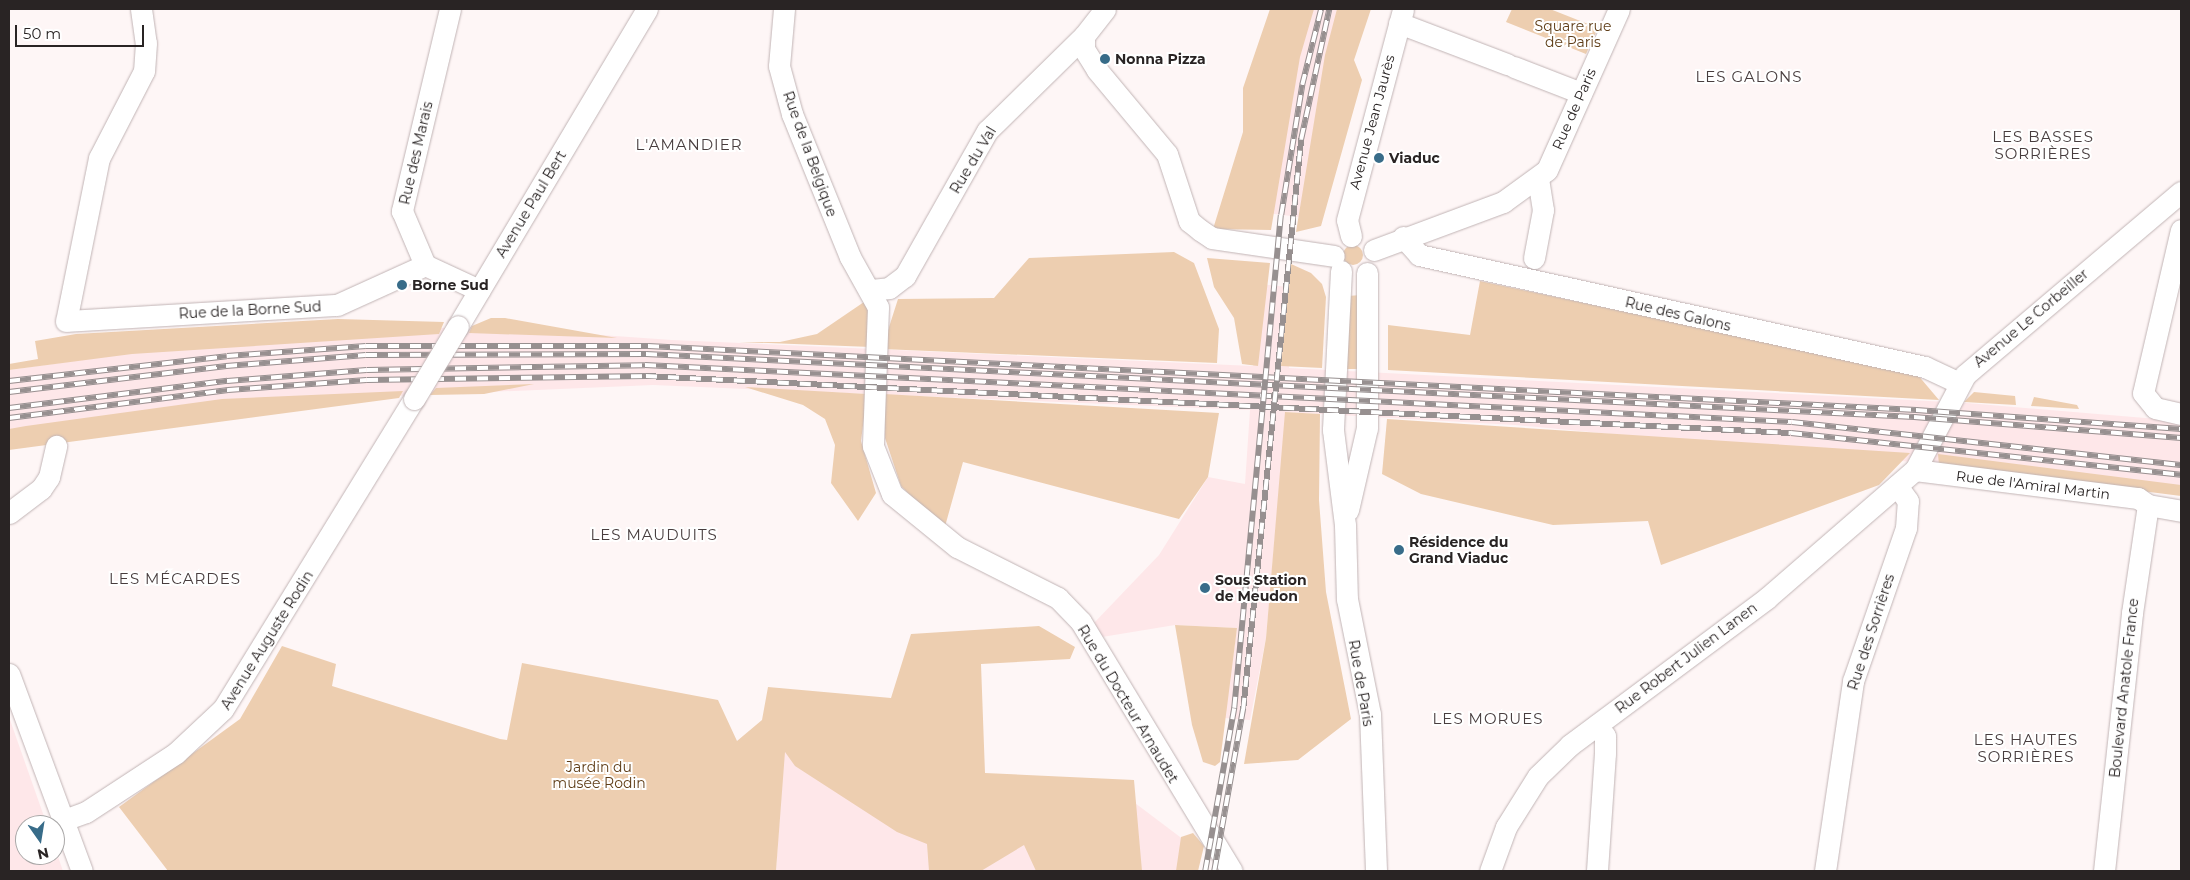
<!DOCTYPE html>
<html>
<head>
<meta charset="utf-8">
<style>
  body { margin:0 }
  #map { position:relative; width:2190px; height:880px; overflow:hidden; background:#fef6f6; font-family:Montserrat,sans-serif }
  div>[style] { position:absolute }
  .built>* { inset:0; background:#fee7e9 }
  .green>* { inset:0; background:#edceb0 }
  .round { border-radius:50% }
  .roads { filter:drop-shadow(0 0 1px #c1b4b5) drop-shadow(0 0 1px #c1b4b5) }
  .minor>* { height:21px; margin:-10.5px; padding:0 10.5px; transform-origin:10.5px; border-radius:10.5px; background:#fff }
  .rail>* { height:5.5px; margin-top:-2.75px; transform-origin:0; background:repeating-linear-gradient(90deg,#fff 0 11px,#979090 0 22px); box-sizing:border-box; border-block:1px solid #979090 }
  .bridges { filter:drop-shadow(0 0 1px #c1b4b5) drop-shadow(0 0 1px #c1b4b5) }
  .minor-bridge>* { height:21px; margin:-10.5px; padding:0 10.5px; transform-origin:10.5px; border-radius:10.5px; background:#fff }
  .dots>* { width:14px; height:14px; translate:-50% -50%; box-sizing:border-box; border:2px solid #fff; border-radius:50% }
  span { translate:-50% -50%; white-space:nowrap; text-align:center; line-height:1.15; -webkit-text-stroke:4px #fff; paint-order:stroke }
  .park-label { font-size:14px; color:#5f3d17 }
  .poi-label { font-size:14px; color:#292424; font-weight:700 }
  .left { translate:0 -50%; text-align:left }
  .street-label { font-size:14px; color:#292424 }
  .neighbourhood-label { font-size:15px; color:#483d3e; letter-spacing:1px }
  .frame { position:absolute; inset:0; border:10px solid #292424; pointer-events:none }
  .north { position:absolute; left:15px; top:815px; width:50px; height:50px; box-sizing:border-box; background:#fff; border:1px solid #a9a7a7; border-radius:50%; rotate:167deg; font-size:14px; font-weight:700; line-height:20px; text-align:center; color:#292424 }
  .north::after { content:''; display:block; margin:auto; width:18px; height:22px; background:#386c89; clip-path:polygon(50% 0,100% 100%,50% 72%,0 100%) }
  .scale { position:absolute; left:15px; top:25px; width:129px; height:22px; box-sizing:border-box; border:2px solid #292424; border-top:0; padding-left:6px; font-size:15px; line-height:18px; white-space:nowrap; color:#292424; -webkit-text-stroke:4px #fff; paint-order:stroke }
</style>
</head>
<body>
<div id="map">
  <div class="built">
    <i style="clip-path:polygon(1291px 9px,1347px 9px,1308px 218px,1257px 212px)"></i>
    <i style="clip-path:polygon(1260px 284px,1296px 288px,1289px 368px,1967px 403px,2181px 421px,2181px 494px,2030px 473px,1515px 425px,1286px 412px,1266px 638px,1250px 720px,1224px 718px,1237px 628px,1175px 625px,1102px 637px,1094px 623px,1159px 555px,1208px 477px,1245px 484px,1250px 410px,653px 385px,229px 403px,9px 433px,9px 370px,188px 345px,471px 326px,672px 340px,1253px 366px)"></i>
    <i style="clip-path:polygon(9px 717px,47px 825px,25px 825px,25px 855px,55px 855px,55px 848px,63px 871px,9px 871px)"></i>
    <i style="clip-path:polygon(784px 752px,1131px 800px,1188px 843px,1181px 871px,776px 871px)"></i>
  </div>
  <div class="green">
    <i style="clip-path:polygon(1270px 9px,1314px 9px,1300px 57px,1271px 230px,1213px 229px,1243px 132px,1243px 88px)"></i>
    <i style="clip-path:polygon(1337px 9px,1371px 9px,1354px 60px,1362px 80px,1321px 226px,1296px 232px,1325px 55px)"></i>
    <i style="clip-path:polygon(1512px 9px,1550px 9px,1598px 28px,1586px 54px,1506px 22px)"></i>
    <i class="round" style="left:1343px;top:245px;width:20px;height:20px"></i>
    <i style="clip-path:polygon(1174px 252px,1194px 263px,1219px 329px,1217px 363px,882px 349px,898px 299px,994px 298px,1029px 258px)"></i>
    <i style="clip-path:polygon(1207px 258px,1270px 263px,1258px 366px,1242px 364px,1234px 318px,1214px 287px)"></i>
    <i style="clip-path:polygon(1291px 264px,1311px 273px,1322px 284px,1326px 297px,1322px 368px,1281px 366px)"></i>
    <i style="clip-path:polygon(1480px 281px,1917px 374px,1939px 400px,1388px 370px,1388px 325px,1470px 335px)"></i>
    <i style="clip-path:polygon(1361px 295px,1361px 369px,1344px 369px,1348px 296px)"></i>
    <i style="clip-path:polygon(864px 302px,872px 314px,871px 347px,739px 342px,780px 342px,817px 334px)"></i>
    <i style="clip-path:polygon(491px 318px,505px 318px,617px 338px,469px 333px,472px 326px)"></i>
    <i style="clip-path:polygon(338px 319px,444px 322px,439px 334px,132px 354px,9px 370px,9px 364px,38px 359px,35px 341px,76px 334px)"></i>
    <i style="clip-path:polygon(534px 384px,484px 394px,430px 395px,436px 388px)"></i>
    <i style="clip-path:polygon(745px 387px,867px 394px,861px 441px,876px 493px,858px 521px,831px 483px,835px 445px,825px 419px,803px 405px)"></i>
    <i style="clip-path:polygon(403px 391px,399px 398px,9px 450px,9px 429px,26px 426px,222px 399px)"></i>
    <i style="clip-path:polygon(1974px 392px,2015px 396px,2016px 405px,1964px 402px)"></i>
    <i style="clip-path:polygon(884px 394px,1219px 413px,1208px 477px,1179px 519px,963px 462px,944px 530px,901px 486px,885px 438px)"></i>
    <i style="clip-path:polygon(2034px 397px,2077px 405px,2079px 409px,2031px 406px)"></i>
    <i style="clip-path:polygon(1285px 412px,1320px 414px,1319px 500px,1326px 592px,1351px 719px,1298px 760px,1244px 764px,1266px 638px)"></i>
    <i style="clip-path:polygon(1387px 419px,1910px 453px,1879px 485px,1661px 565px,1648px 521px,1553px 525px,1421px 494px,1382px 474px)"></i>
    <i style="clip-path:polygon(1938px 454px,2181px 485px,2181px 496px,1939px 465px)"></i>
    <i style="clip-path:polygon(1175px 625px,1237px 628px,1220px 762px,1215px 766px,1203px 762px,1192px 725px)"></i>
    <i style="clip-path:polygon(1039px 626px,1075px 647px,1070px 659px,981px 664px,985px 773px,1134px 780px,1142px 871px,1036px 871px,1024px 845px,981px 871px,929px 871px,927px 844px,897px 832px,795px 766px,785px 752px,776px 871px,168px 871px,119px 807px,240px 719px,282px 646px,336px 664px,332px 686px,500px 739px,507px 740px,522px 663px,718px 700px,737px 741px,762px 720px,768px 687px,891px 698px,911px 634px)"></i>
    <i style="clip-path:polygon(1193px 833px,1204px 846px,1198px 871px,1176px 871px,1181px 837px)"></i>
  </div>
  <div class="roads">
    <div class="minor">
      <i style="left:141px;top:9px;width:34px;rotate:82deg"></i>
      <i style="left:146px;top:43px;width:28px;rotate:94deg"></i>
      <i style="left:144px;top:71px;width:98px;rotate:117.3deg"></i>
      <i style="left:99px;top:158px;width:166px;rotate:101.4deg"></i>
      <i style="left:66px;top:321px;width:271px;rotate:-3.4deg"></i>
      <i style="left:337px;top:305px;width:97px;rotate:-24.4deg"></i>
      <i style="left:450px;top:9px;width:208px;rotate:103.4deg"></i>
      <i style="left:402px;top:211px;width:59px;rotate:66.9deg"></i>
      <i style="left:425px;top:265px;width:60px;rotate:24.8deg"></i>
      <i style="left:784px;top:9px;width:57px;rotate:95deg"></i>
      <i style="left:779px;top:66px;width:50px;rotate:74.8deg"></i>
      <i style="left:792px;top:114px;width:154px;rotate:67.9deg"></i>
      <i style="left:850px;top:257px;width:57px;rotate:60.8deg"></i>
      <i style="left:878px;top:307px;width:139px;rotate:92.1deg"></i>
      <i style="left:873px;top:446px;width:52px;rotate:68.4deg"></i>
      <i style="left:892px;top:494px;width:84px;rotate:39.2deg"></i>
      <i style="left:957px;top:547px;width:113px;rotate:26.8deg"></i>
      <i style="left:1058px;top:598px;width:33px;rotate:46deg"></i>
      <i style="left:1081px;top:622px;width:291px;rotate:58.8deg"></i>
      <i style="left:1399px;top:23px;width:116px;rotate:20.8deg"></i>
      <i style="left:1084px;top:36px;width:13px;rotate:90deg"></i>
      <i style="left:1084px;top:49px;width:25px;rotate:58deg"></i>
      <i style="left:1097px;top:70px;width:109px;rotate:50.2deg"></i>
      <i style="left:1167px;top:154px;width:71px;rotate:71.8deg"></i>
      <i style="left:1189px;top:221px;width:14px;rotate:39deg"></i>
      <i style="left:1200px;top:230px;width:14px;rotate:34deg"></i>
      <i style="left:1212px;top:238px;width:123px;rotate:8.4deg"></i>
      <i style="left:1514px;top:67px;width:72px;rotate:21.2deg"></i>
      <i style="left:2181px;top:230px;width:167px;rotate:103.1deg"></i>
      <i style="left:2143px;top:393px;width:19px;rotate:51deg"></i>
      <i style="left:2155px;top:408px;width:27px;rotate:13deg"></i>
      <i style="left:1351px;top:236px;width:16px;rotate:-104deg"></i>
      <i style="left:1347px;top:220px;width:218px;rotate:-75.1deg"></i>
      <i style="left:1403px;top:237px;width:24px;rotate:48deg"></i>
      <i style="left:1419px;top:255px;width:518px;rotate:12.48deg"></i>
      <i style="left:1925px;top:367px;width:38px;rotate:25deg"></i>
      <i style="left:1374px;top:250px;width:138px;rotate:-20.4deg"></i>
      <i style="left:1503px;top:202px;width:54px;rotate:-36deg"></i>
      <i style="left:1547px;top:170px;width:176px;rotate:-65.9deg"></i>
      <i style="left:1534px;top:258px;width:49px;rotate:-79.4deg"></i>
      <i style="left:1543px;top:210px;width:31px;rotate:-99deg"></i>
      <i style="left:1341px;top:271px;width:159px;rotate:92.9deg"></i>
      <i style="left:1333px;top:430px;width:96px;rotate:82.8deg"></i>
      <i style="left:1345px;top:525px;width:74px;rotate:88.5deg"></i>
      <i style="left:1347px;top:599px;width:117px;rotate:78.7deg"></i>
      <i style="left:1370px;top:714px;width:157px;rotate:87.8deg"></i>
      <i style="left:871px;top:290px;width:18px;rotate:-6deg"></i>
      <i style="left:889px;top:288px;width:20px;rotate:-37deg"></i>
      <i style="left:905px;top:276px;width:167px;rotate:-60.5deg"></i>
      <i style="left:987px;top:131px;width:136px;rotate:-44.4deg"></i>
      <i style="left:1084px;top:36px;width:34px;rotate:-52deg"></i>
      <i style="left:458px;top:326px;width:369px;rotate:-59.2deg"></i>
      <i style="left:1915px;top:470px;width:225px;rotate:7.2deg"></i>
      <i style="left:2138px;top:498px;width:12px;rotate:35deg"></i>
      <i style="left:2148px;top:505px;width:34px;rotate:10deg"></i>
      <i style="left:1348px;top:510px;width:84px;rotate:-77deg"></i>
      <i style="left:1367px;top:428px;width:155px;rotate:-90deg"></i>
      <i style="left:9px;top:513px;width:40px;rotate:-37deg"></i>
      <i style="left:41px;top:489px;width:14px;rotate:-56deg"></i>
      <i style="left:49px;top:477px;width:32px;rotate:-77deg"></i>
      <i style="left:9px;top:674px;width:210px;rotate:69.7deg"></i>
      <i style="left:1597px;top:725px;width:14px;rotate:54deg"></i>
      <i style="left:1605px;top:736px;width:17px;rotate:90deg"></i>
      <i style="left:1605px;top:753px;width:118px;rotate:93.9deg"></i>
      <i style="left:64px;top:820px;width:23px;rotate:-20deg"></i>
      <i style="left:86px;top:812px;width:108px;rotate:-33.2deg"></i>
      <i style="left:176px;top:753px;width:64px;rotate:-43.1deg"></i>
      <i style="left:223px;top:709px;width:364px;rotate:-58.4deg"></i>
      <i style="left:1490px;top:871px;width:47px;rotate:-70deg"></i>
      <i style="left:1506px;top:827px;width:60px;rotate:-57.9deg"></i>
      <i style="left:1538px;top:776px;width:45px;rotate:-44.1deg"></i>
      <i style="left:1570px;top:745px;width:246px;rotate:-36.7deg"></i>
      <i style="left:1767px;top:598px;width:196px;rotate:-40.9deg"></i>
      <i style="left:1915px;top:470px;width:107px;rotate:-62.2deg"></i>
      <i style="left:1965px;top:375px;width:283px;rotate:-40.3deg"></i>
      <i style="left:1825px;top:871px;width:192px;rotate:-81.6deg"></i>
      <i style="left:1853px;top:681px;width:162px;rotate:-70.9deg"></i>
      <i style="left:1906px;top:528px;width:27px;rotate:-86deg"></i>
      <i style="left:1908px;top:501px;width:19px;rotate:-126deg"></i>
      <i style="left:2104px;top:871px;width:260px;rotate:-83.8deg"></i>
      <i style="left:2132px;top:613px;width:109px;rotate:-81.6deg"></i>
    </div>
  </div>
  <div class="rail">
    <i style="left:9px;top:381px;width:219px;rotate:-6.5deg"></i>
    <i style="left:227px;top:356px;width:139px;rotate:-4.1deg"></i>
    <i style="left:366px;top:346px;width:282px"></i>
    <i style="left:648px;top:346px;width:1270px;rotate:2.89deg"></i>
    <i style="left:1916px;top:410px;width:266px;rotate:4.1deg"></i>
    <i style="left:9px;top:392px;width:219px;rotate:-6.8deg"></i>
    <i style="left:226px;top:366px;width:140px;rotate:-4.5deg"></i>
    <i style="left:366px;top:355px;width:280px;rotate:-0.2deg"></i>
    <i style="left:646px;top:354px;width:1270px;rotate:2.84deg"></i>
    <i style="left:1914px;top:417px;width:268px;rotate:4.5deg"></i>
    <i style="left:9px;top:408px;width:220px;rotate:-7.1deg"></i>
    <i style="left:227px;top:381px;width:140px;rotate:-4.5deg"></i>
    <i style="left:367px;top:370px;width:278px;rotate:-1deg"></i>
    <i style="left:645px;top:365px;width:1148px;rotate:2.84deg"></i>
    <i style="left:1792px;top:422px;width:391px;rotate:6.3deg"></i>
    <i style="left:9px;top:418px;width:221px;rotate:-7.3deg"></i>
    <i style="left:228px;top:390px;width:139px;rotate:-4.1deg"></i>
    <i style="left:367px;top:380px;width:279px;rotate:-0.8deg"></i>
    <i style="left:646px;top:376px;width:1146px;rotate:2.85deg"></i>
    <i style="left:1791px;top:433px;width:392px;rotate:6.1deg"></i>
    <i style="left:1205px;top:871px;width:166px;rotate:-79.9deg"></i>
    <i style="left:1234px;top:708px;width:495px;rotate:-84.6deg"></i>
    <i style="left:1281px;top:215px;width:132px;rotate:-80.8deg"></i>
    <i style="left:1302px;top:85px;width:78px;rotate:-76deg"></i>
    <i style="left:1214px;top:871px;width:165px;rotate:-79.9deg"></i>
    <i style="left:1243px;top:709px;width:573px;rotate:-84.19deg"></i>
    <i style="left:1301px;top:139px;width:133px;rotate:-77.8deg"></i>
  </div>
  <div class="bridges">
    <div class="minor-bridge">
      <i style="left:414px;top:399px;width:85px;rotate:-58.9deg"></i>
    </div>
  </div>
  <div class="dots">
    <i style="left:1105px;top:59px;background:#386c89"></i>
    <i style="left:1379px;top:158px;background:#386c89"></i>
    <i style="left:402px;top:285px;background:#386c89"></i>
    <i style="left:1399px;top:550px;background:#386c89"></i>
    <i style="left:1205px;top:588px;background:#386c89"></i>
  </div>
  <div class="park-label">
    <span style="left:1573px;top:34px">Square rue<br>de Paris</span>
    <span style="left:599px;top:775px">Jardin du<br>musée Rodin</span>
  </div>
  <div class="poi-label">
    <span class="left" style="left:1115px;top:59px">Nonna Pizza</span>
    <span class="left" style="left:1389px;top:158px">Viaduc</span>
    <span class="left" style="left:412px;top:285px">Borne Sud</span>
    <span class="left" style="left:1409px;top:550px">Résidence du<br>Grand Viaduc</span>
    <span class="left" style="left:1215px;top:588px">Sous Station<br>de Meudon</span>
  </div>
  <div class="street-label">
    <span style="left:1574px;top:109px;rotate:-66deg">Rue de Paris</span>
    <span style="left:1372px;top:122px;rotate:-75deg">Avenue Jean Jaurès</span>
    <span style="left:416px;top:153px;rotate:-77deg">Rue des Marais</span>
    <span style="left:810px;top:154px;rotate:70deg">Rue de la Belgique</span>
    <span style="left:973px;top:160px;rotate:-59deg">Rue du Val</span>
    <span style="left:531px;top:204px;rotate:-59deg">Avenue Paul Bert</span>
    <span style="left:250px;top:310px;rotate:-3deg">Rue de la Borne Sud</span>
    <span style="left:1678px;top:314px;rotate:13deg">Rue des Galons</span>
    <span style="left:2031px;top:318px;rotate:-40deg">Avenue Le Corbeiller</span>
    <span style="left:2033px;top:485px;rotate:7deg">Rue de l'Amiral Martin</span>
    <span style="left:1871px;top:632px;rotate:-72deg">Rue des Sorrières</span>
    <span style="left:267px;top:640px;rotate:-58deg">Avenue Auguste Rodin</span>
    <span style="left:1686px;top:658px;rotate:-37deg">Rue Robert Julien Lanen</span>
    <span style="left:1361px;top:683px;rotate:80deg">Rue de Paris</span>
    <span style="left:2124px;top:688px;rotate:-84deg">Boulevard Anatole France</span>
    <span style="left:1128px;top:704px;rotate:59deg">Rue du Docteur Arnaudet</span>
  </div>
  <div class="neighbourhood-label">
    <span style="left:1749px;top:77px">LES GALONS</span>
    <span style="left:2043px;top:145px">LES BASSES<br>SORRIÈRES</span>
    <span style="left:689px;top:145px">L'AMANDIER</span>
    <span style="left:654px;top:535px">LES MAUDUITS</span>
    <span style="left:175px;top:579px">LES MÉCARDES</span>
    <span style="left:1488px;top:719px">LES MORUES</span>
    <span style="left:2026px;top:748px">LES HAUTES<br>SORRIÈRES</span>
  </div>
  <div class="frame"></div>
  <div class="north">N</div>
  <div class="scale">50 m</div>
</div>
</body>
</html>
